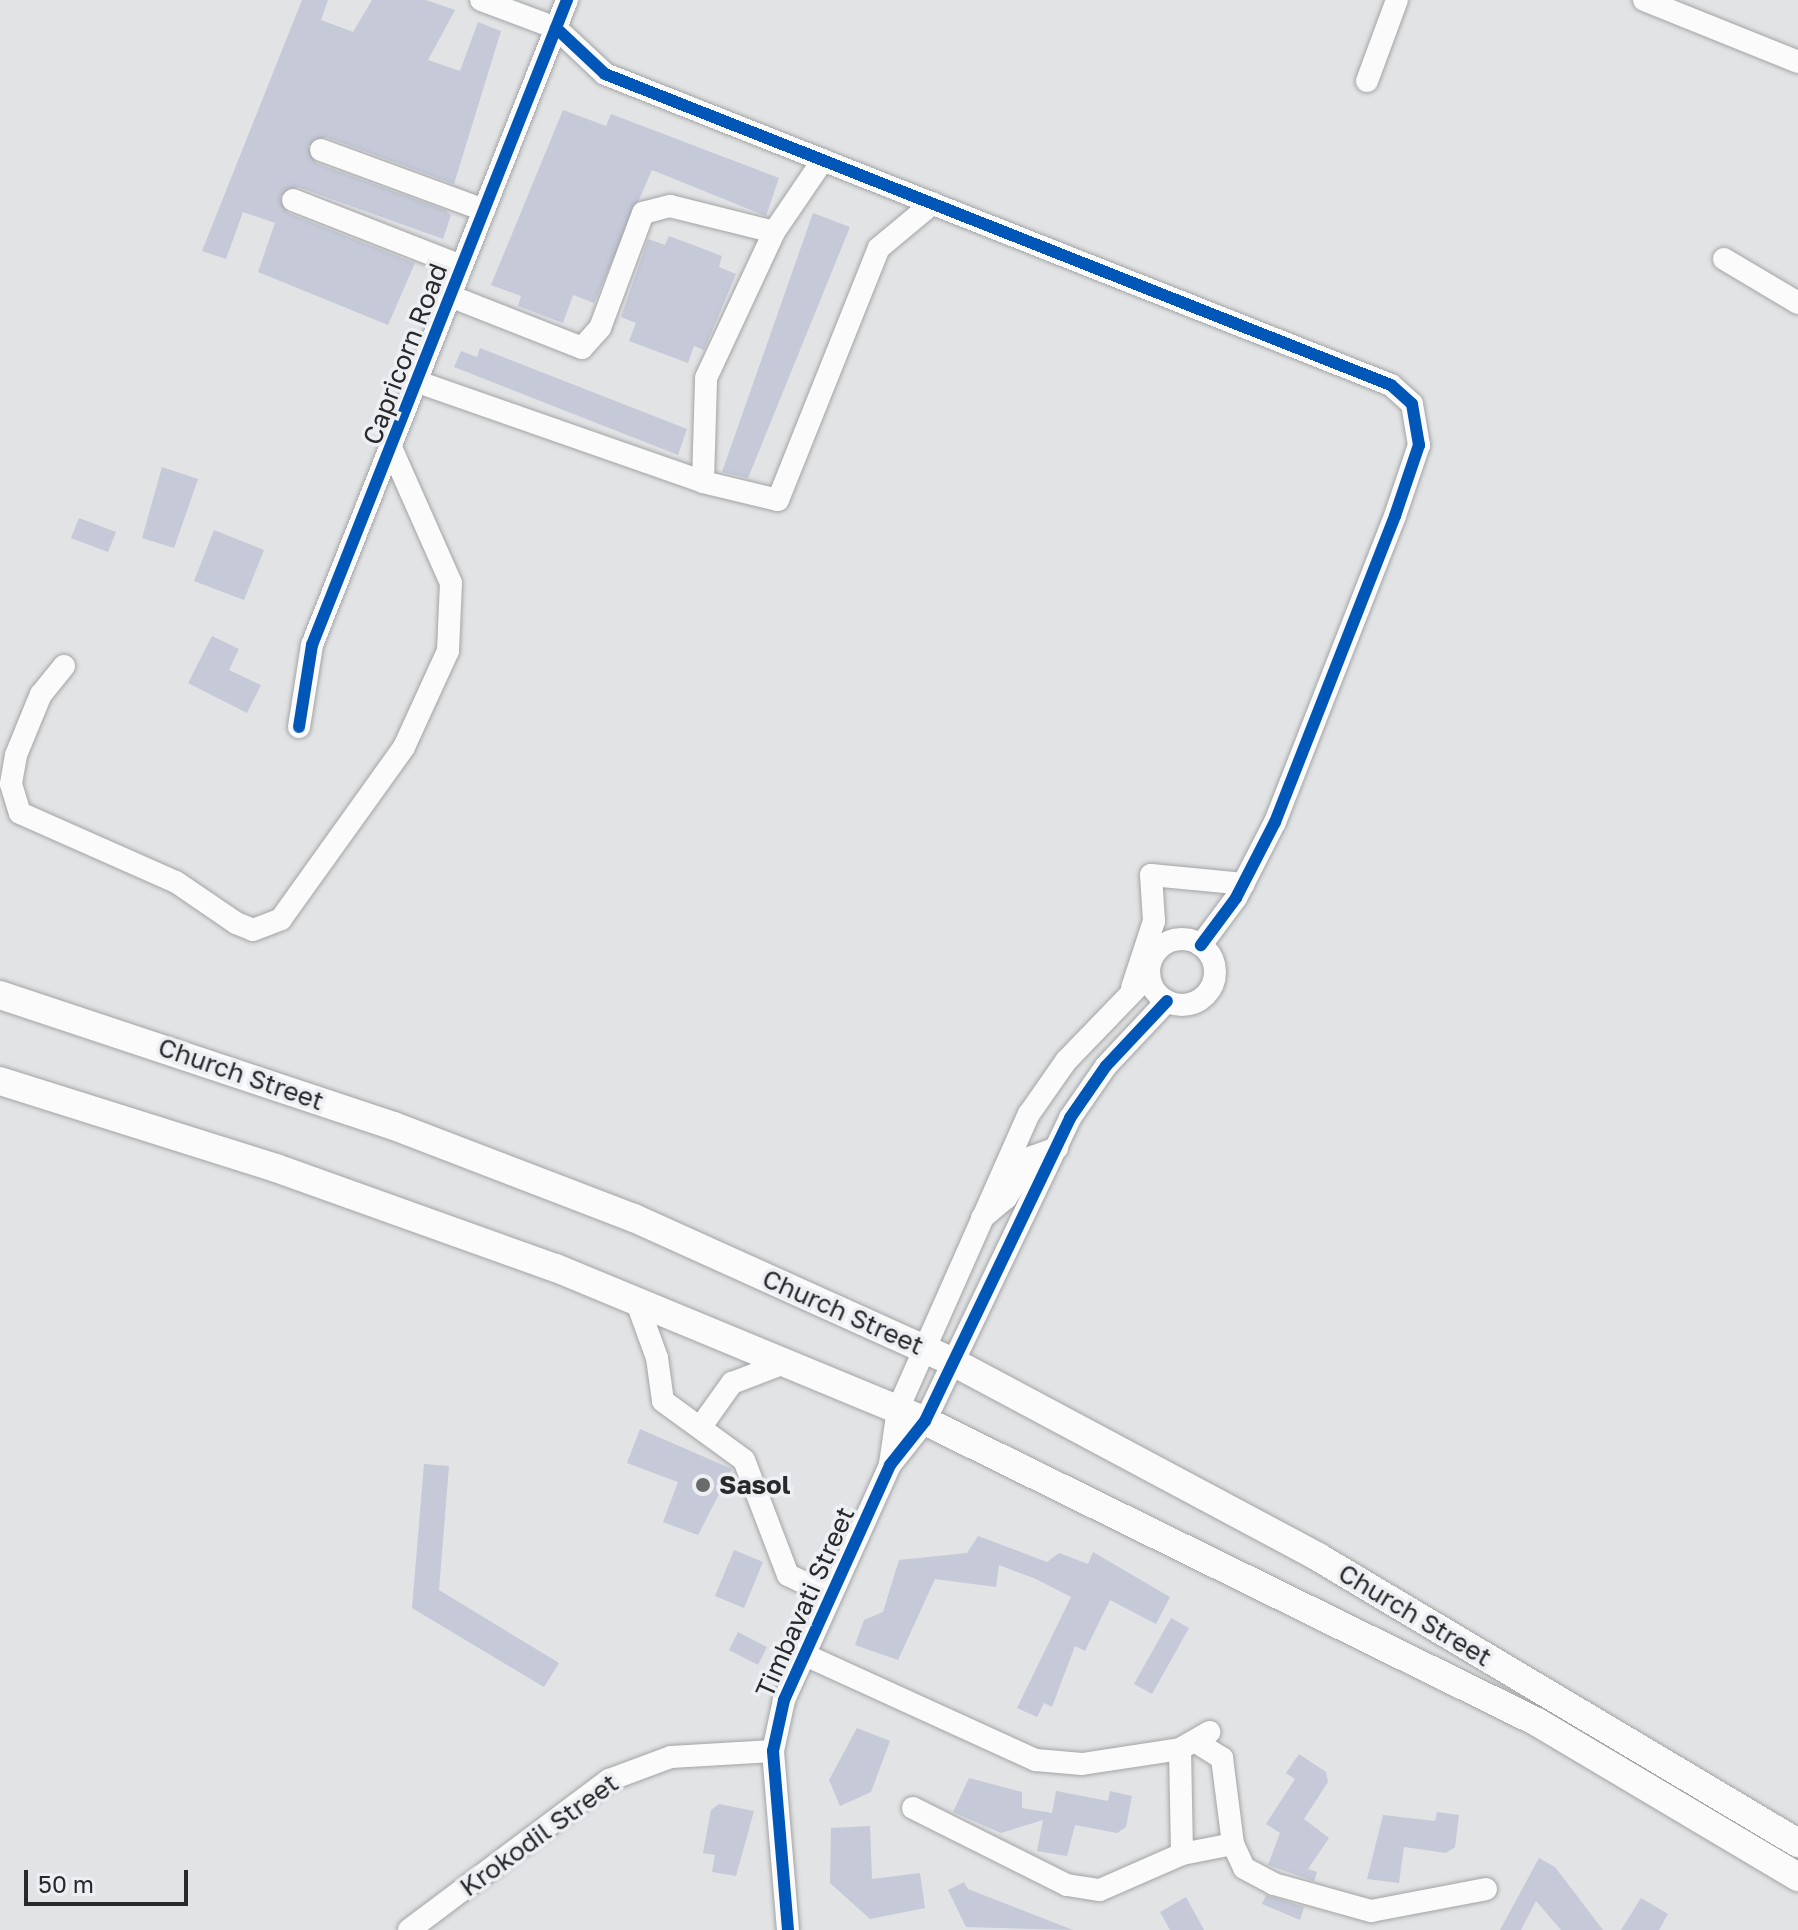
<!DOCTYPE html>
<html>
<head>
<meta charset="utf-8">
<style>
  body { margin:0 }
  #map { position:relative; width:1798px; height:1930px; overflow:hidden; background:#e2e3e5; font-family:"Golos Text",sans-serif }
  div>[style] { position:absolute }
  .building>* { inset:0; background:#c5c9d8 }
  .roads { filter:drop-shadow(0 0 2px #a3a4a5) drop-shadow(0 0 2px #a3a4a5) }
  .minor>* { height:22px; margin:-11px; padding:0 11px; transform-origin:11px; border-radius:11px; background:#fbfbfb }
  .minor>.ring { margin:-11px; padding:0; box-sizing:content-box; background:none; border:22px solid #fbfbfb; border-radius:50% }
  .major>* { height:28px; margin:-14px; padding:0 14px; transform-origin:14px; border-radius:14px; background:#fbfbfb }
  .cycleway>* { height:12px; margin:-6px; padding:0 6px; transform-origin:6px; border-radius:6px; background:#0057b8 }
  .dots>* { width:22px; height:22px; translate:-50% -50%; box-sizing:border-box; border:4px solid #eeeff3; border-radius:50% }
  span { translate:-50% -50%; white-space:nowrap; text-align:center; line-height:1.15; -webkit-text-stroke:7px #eeeff3; paint-order:stroke }
  .street-label { font-size:26px; color:#28292a }
  .poi-label { font-size:26px; color:#28292a; font-weight:700 }
  .left { translate:0 -50%; text-align:left }
  .scale { position:absolute; left:24px; top:1870px; width:164px; height:36px; box-sizing:border-box; border:4px solid #28292a; border-top:0; padding-left:10px; font-size:24px; line-height:28px; white-space:nowrap; color:#28292a; -webkit-text-stroke:6px #eeeff3; paint-order:stroke }
</style>
</head>
<body>
<div id="map">
  <div class="building">
    <i style="clip-path:polygon(302px 0,328px 0,321px 20px,353px 32px,372px 0,426px 0,455px 10px,428px 60px,460px 71px,478px 22px,501px 31px,454px 184px,326px 137px,308px 146px,316px 163px,445px 210px,451px 215px,443px 239px,298px 187px,280px 196px,288px 213px,415px 263px,388px 325px,258px 272px,275px 223px,243px 212px,226px 259px,202px 251px)"></i>
    <i style="clip-path:polygon(563px 110px,606px 126px,611px 114px,779px 178px,766px 216px,652px 170px,594px 303px,573px 295px,563px 323px,518px 306px,521px 296px,491px 285px)"></i>
    <i style="clip-path:polygon(813px 213px,850px 227px,748px 478px,722px 472px)"></i>
    <i style="clip-path:polygon(669px 236px,722px 256px,719px 267px,736px 274px,704px 350px,694px 346px,688px 363px,629px 341px,636px 323px,621px 317px,648px 239px,665px 245px)"></i>
    <i style="clip-path:polygon(480px 348px,687px 429px,678px 455px,454px 367px,461px 351px,477px 357px)"></i>
    <i style="clip-path:polygon(162px 467px,198px 479px,174px 548px,142px 538px)"></i>
    <i style="clip-path:polygon(79px 518px,116px 532px,108px 552px,71px 538px)"></i>
    <i style="clip-path:polygon(214px 530px,264px 550px,244px 600px,194px 581px)"></i>
    <i style="clip-path:polygon(212px 636px,239px 649px,229px 670px,261px 685px,247px 713px,188px 683px)"></i>
    <i style="clip-path:polygon(640px 1429px,732px 1469px,698px 1535px,663px 1522px,678px 1482px,627px 1463px)"></i>
    <i style="clip-path:polygon(424px 1464px,449px 1466px,439px 1590px,559px 1663px,544px 1687px,412px 1608px)"></i>
    <i style="clip-path:polygon(978px 1536px,1047px 1562px,1059px 1553px,1088px 1564px,1093px 1552px,1170px 1597px,1156px 1624px,1110px 1600px,1085px 1651px,1075px 1646px,1052px 1707px,1044px 1703px,1037px 1717px,1017px 1708px,1071px 1597px,1036px 1579px,999px 1565px,996px 1587px,935px 1579px,898px 1660px,855px 1645px,864px 1620px,883px 1612px,899px 1560px,967px 1553px)"></i>
    <i style="clip-path:polygon(734px 1550px,763px 1562px,744px 1608px,715px 1596px)"></i>
    <i style="clip-path:polygon(1171px 1618px,1189px 1628px,1152px 1694px,1134px 1684px)"></i>
    <i style="clip-path:polygon(738px 1632px,767px 1647px,758px 1665px,729px 1650px)"></i>
    <i style="clip-path:polygon(857px 1728px,890px 1741px,871px 1792px,840px 1806px,829px 1780px)"></i>
    <i style="clip-path:polygon(1299px 1754px,1326px 1772px,1328px 1782px,1304px 1819px,1329px 1838px,1308px 1869px,1317px 1872px,1314px 1881px,1268px 1865px,1280px 1833px,1266px 1824px,1295px 1779px,1286px 1773px)"></i>
    <i style="clip-path:polygon(969px 1778px,1022px 1792px,1022px 1808px,1052px 1813px,1056px 1791px,1108px 1801px,1110px 1791px,1132px 1796px,1126px 1827px,1117px 1833px,1075px 1825px,1067px 1856px,1037px 1851px,1043px 1820px,1001px 1833px,953px 1812px)"></i>
    <i style="clip-path:polygon(719px 1804px,754px 1811px,736px 1876px,712px 1872px,715px 1855px,703px 1853px,711px 1810px)"></i>
    <i style="clip-path:polygon(1437px 1812px,1459px 1815px,1455px 1847px,1446px 1853px,1404px 1847px,1399px 1883px,1367px 1879px,1383px 1815px,1435px 1821px)"></i>
    <i style="clip-path:polygon(870px 1826px,872px 1879px,920px 1873px,925px 1908px,870px 1919px,830px 1883px,831px 1828px)"></i>
    <i style="clip-path:polygon(1539px 1858px,1555px 1867px,1603px 1930px,1561px 1930px,1536px 1901px,1521px 1930px,1500px 1930px)"></i>
    <i style="clip-path:polygon(964px 1882px,968px 1889px,1073px 1930px,966px 1927px,948px 1890px)"></i>
    <i style="clip-path:polygon(1266px 1895px,1304px 1907px,1300px 1920px,1262px 1904px)"></i>
    <i style="clip-path:polygon(1186px 1897px,1204px 1930px,1170px 1930px,1160px 1912px)"></i>
    <i style="clip-path:polygon(1641px 1898px,1668px 1914px,1659px 1930px,1621px 1930px)"></i>
  </div>
  <div class="roads">
    <div class="minor">
      <i style="left:481px;top:0;width:80px;rotate:20.5deg"></i>
      <i style="left:556px;top:28px;width:67px;rotate:43.2deg"></i>
      <i style="left:605px;top:74px;width:845px;rotate:21.59deg"></i>
      <i style="left:1391px;top:385px;width:28px;rotate:42deg"></i>
      <i style="left:1412px;top:404px;width:42px;rotate:80.3deg"></i>
      <i style="left:1419px;top:445px;width:75px;rotate:108.7deg"></i>
      <i style="left:1395px;top:516px;width:329px;rotate:111.4deg"></i>
      <i style="left:1275px;top:822px;width:85px;rotate:117.2deg"></i>
      <i style="left:1236px;top:898px;width:59px;rotate:126.7deg"></i>
      <i style="left:1644px;top:0;width:166px;rotate:21.9deg"></i>
      <i style="left:1367px;top:81px;width:86px;rotate:-69.7deg"></i>
      <i style="left:321px;top:150px;width:174px;rotate:20.2deg"></i>
      <i style="left:293px;top:200px;width:180px;rotate:21.4deg"></i>
      <i style="left:1724px;top:259px;width:86px;rotate:30.7deg"></i>
      <i style="left:450px;top:296px;width:142px;rotate:21.5deg"></i>
      <i style="left:582px;top:348px;width:27px;rotate:-48deg"></i>
      <i style="left:600px;top:328px;width:123px;rotate:-69.5deg"></i>
      <i style="left:643px;top:213px;width:28px;rotate:-15deg"></i>
      <i style="left:670px;top:206px;width:107px;rotate:14deg"></i>
      <i style="left:774px;top:232px;width:87px;rotate:-55.8deg"></i>
      <i style="left:418px;top:382px;width:302px;rotate:19.3deg"></i>
      <i style="left:703px;top:482px;width:77px;rotate:13.5deg"></i>
      <i style="left:778px;top:500px;width:271px;rotate:-68.2deg"></i>
      <i style="left:879px;top:248px;width:70px;rotate:-39.8deg"></i>
      <i style="left:703px;top:482px;width:104px;rotate:-88.3deg"></i>
      <i style="left:706px;top:378px;width:161px;rotate:-65deg"></i>
      <i style="left:64px;top:666px;width:36px;rotate:129deg"></i>
      <i style="left:41px;top:694px;width:66px;rotate:112.3deg"></i>
      <i style="left:16px;top:755px;width:29px;rotate:100deg"></i>
      <i style="left:11px;top:784px;width:30px;rotate:73deg"></i>
      <i style="left:20px;top:813px;width:171px;rotate:23.9deg"></i>
      <i style="left:176px;top:882px;width:73px;rotate:34.3deg"></i>
      <i style="left:236px;top:923px;width:18px;rotate:22deg"></i>
      <i style="left:253px;top:930px;width:30px;rotate:-21deg"></i>
      <i style="left:281px;top:919px;width:211px;rotate:-54.4deg"></i>
      <i style="left:404px;top:747px;width:106px;rotate:-65.4deg"></i>
      <i style="left:448px;top:651px;width:68px;rotate:-87.5deg"></i>
      <i style="left:451px;top:583px;width:145px;rotate:-113.9deg"></i>
      <i style="left:299px;top:727px;width:83px;rotate:-81deg"></i>
      <i style="left:312px;top:645px;width:694px;rotate:-68.43deg"></i>
      <i class="ring" style="left:1149px;top:939px;width:44px;height:44px"></i>
      <i style="left:1132px;top:988px;width:71px;rotate:-71.8deg"></i>
      <i style="left:1154px;top:921px;width:46px;rotate:-93.7deg"></i>
      <i style="left:1151px;top:875px;width:93px;rotate:5.5deg"></i>
      <i style="left:982px;top:1218px;width:31px;rotate:-40deg"></i>
      <i style="left:1006px;top:1198px;width:49px;rotate:-57.6deg"></i>
      <i style="left:1032px;top:1157px;width:27px;rotate:-20deg"></i>
      <i style="left:636px;top:1300px;width:62px;rotate:70.1deg"></i>
      <i style="left:657px;top:1358px;width:43px;rotate:82.1deg"></i>
      <i style="left:663px;top:1401px;width:100px;rotate:36.1deg"></i>
      <i style="left:744px;top:1460px;width:123px;rotate:69.1deg"></i>
      <i style="left:788px;top:1575px;width:47px;rotate:25.5deg"></i>
      <i style="left:702px;top:1425px;width:52px;rotate:-54.5deg"></i>
      <i style="left:732px;top:1383px;width:56px;rotate:-21deg"></i>
      <i style="left:890px;top:1464px;width:56px;rotate:-81.7deg"></i>
      <i style="left:898px;top:1409px;width:323px;rotate:-66.1deg"></i>
      <i style="left:1029px;top:1114px;width:65px;rotate:-55.1deg"></i>
      <i style="left:1066px;top:1061px;width:120px;rotate:-46deg"></i>
      <i style="left:803px;top:1654px;width:256px;rotate:24.5deg"></i>
      <i style="left:1036px;top:1760px;width:46px;rotate:5deg"></i>
      <i style="left:1082px;top:1764px;width:99px;rotate:-8.7deg"></i>
      <i style="left:1180px;top:1749px;width:34px;rotate:-30deg"></i>
      <i style="left:1196px;top:1742px;width:31px;rotate:32deg"></i>
      <i style="left:1222px;top:1758px;width:87px;rotate:82.7deg"></i>
      <i style="left:1233px;top:1844px;width:26px;rotate:65deg"></i>
      <i style="left:1244px;top:1868px;width:34px;rotate:28deg"></i>
      <i style="left:1274px;top:1884px;width:101px;rotate:15.6deg"></i>
      <i style="left:1371px;top:1911px;width:117px;rotate:-10.8deg"></i>
      <i style="left:1180px;top:1749px;width:105px;rotate:88.9deg"></i>
      <i style="left:913px;top:1808px;width:172px;rotate:26.6deg"></i>
      <i style="left:1067px;top:1885px;width:33px;rotate:9deg"></i>
      <i style="left:1100px;top:1890px;width:90px;rotate:-23.7deg"></i>
      <i style="left:1182px;top:1854px;width:52px;rotate:-11.1deg"></i>
      <i style="left:409px;top:1930px;width:250px;rotate:-36.9deg"></i>
      <i style="left:609px;top:1780px;width:66px;rotate:-20.4deg"></i>
      <i style="left:671px;top:1757px;width:102px;rotate:-3.4deg"></i>
      <i style="left:788px;top:1930px;width:180px;rotate:-94.8deg"></i>
      <i style="left:773px;top:1751px;width:52px;rotate:-77.8deg"></i>
      <i style="left:784px;top:1700px;width:258px;rotate:-65.7deg"></i>
      <i style="left:890px;top:1465px;width:56px;rotate:-51.5deg"></i>
      <i style="left:925px;top:1421px;width:336px;rotate:-64.4deg"></i>
      <i style="left:1070px;top:1118px;width:63px;rotate:-55.3deg"></i>
      <i style="left:1106px;top:1066px;width:89px;rotate:-46.8deg"></i>
    </div>
    <div class="major">
      <i style="left:0;top:995px;width:415px;rotate:18.4deg"></i>
      <i style="left:394px;top:1126px;width:257px;rotate:21deg"></i>
      <i style="left:634px;top:1218px;width:352px;rotate:24.3deg"></i>
      <i style="left:955px;top:1363px;width:412px;rotate:28.1deg"></i>
      <i style="left:1318px;top:1557px;width:559px;rotate:30.79deg"></i>
      <i style="left:0;top:1081px;width:289px;rotate:17.5deg"></i>
      <i style="left:276px;top:1168px;width:297px;rotate:19.7deg"></i>
      <i style="left:556px;top:1268px;width:399px;rotate:22.5deg"></i>
      <i style="left:925px;top:1421px;width:682px;rotate:26.19deg"></i>
      <i style="left:1537px;top:1722px;width:304px;rotate:30.7deg"></i>
    </div>
  </div>
  <div class="cycleway">
    <i style="left:556px;top:28px;width:67px;rotate:43.2deg"></i>
    <i style="left:605px;top:74px;width:845px;rotate:21.59deg"></i>
    <i style="left:1391px;top:385px;width:28px;rotate:42deg"></i>
    <i style="left:1412px;top:404px;width:42px;rotate:80.3deg"></i>
    <i style="left:1419px;top:445px;width:75px;rotate:108.7deg"></i>
    <i style="left:1395px;top:516px;width:329px;rotate:111.4deg"></i>
    <i style="left:1275px;top:822px;width:85px;rotate:117.2deg"></i>
    <i style="left:1236px;top:898px;width:59px;rotate:126.7deg"></i>
    <i style="left:299px;top:727px;width:83px;rotate:-81deg"></i>
    <i style="left:312px;top:645px;width:694px;rotate:-68.43deg"></i>
    <i style="left:788px;top:1930px;width:180px;rotate:-94.8deg"></i>
    <i style="left:773px;top:1751px;width:52px;rotate:-77.8deg"></i>
    <i style="left:784px;top:1700px;width:258px;rotate:-65.7deg"></i>
    <i style="left:890px;top:1465px;width:56px;rotate:-51.5deg"></i>
    <i style="left:925px;top:1421px;width:336px;rotate:-64.4deg"></i>
    <i style="left:1070px;top:1118px;width:63px;rotate:-55.3deg"></i>
    <i style="left:1106px;top:1066px;width:89px;rotate:-46.8deg"></i>
  </div>
  <div class="dots">
    <i style="left:703px;top:1485px;background:#696a6b"></i>
  </div>
  <div class="street-label">
    <span style="left:405px;top:354px;rotate:-69deg">Capricorn Road</span>
    <span style="left:241px;top:1074px;rotate:19deg">Church Street</span>
    <span style="left:843px;top:1312px;rotate:24deg">Church Street</span>
    <span style="left:805px;top:1602px;rotate:-66deg">Timbavati Street</span>
    <span style="left:1415px;top:1615px;rotate:31deg">Church Street</span>
    <span style="left:539px;top:1835px;rotate:-36deg">Krokodil Street</span>
  </div>
  <div class="poi-label">
    <span class="left" style="left:719px;top:1485px">Sasol</span>
  </div>
  <div class="scale">50 m</div>
</div>
</body>
</html>
